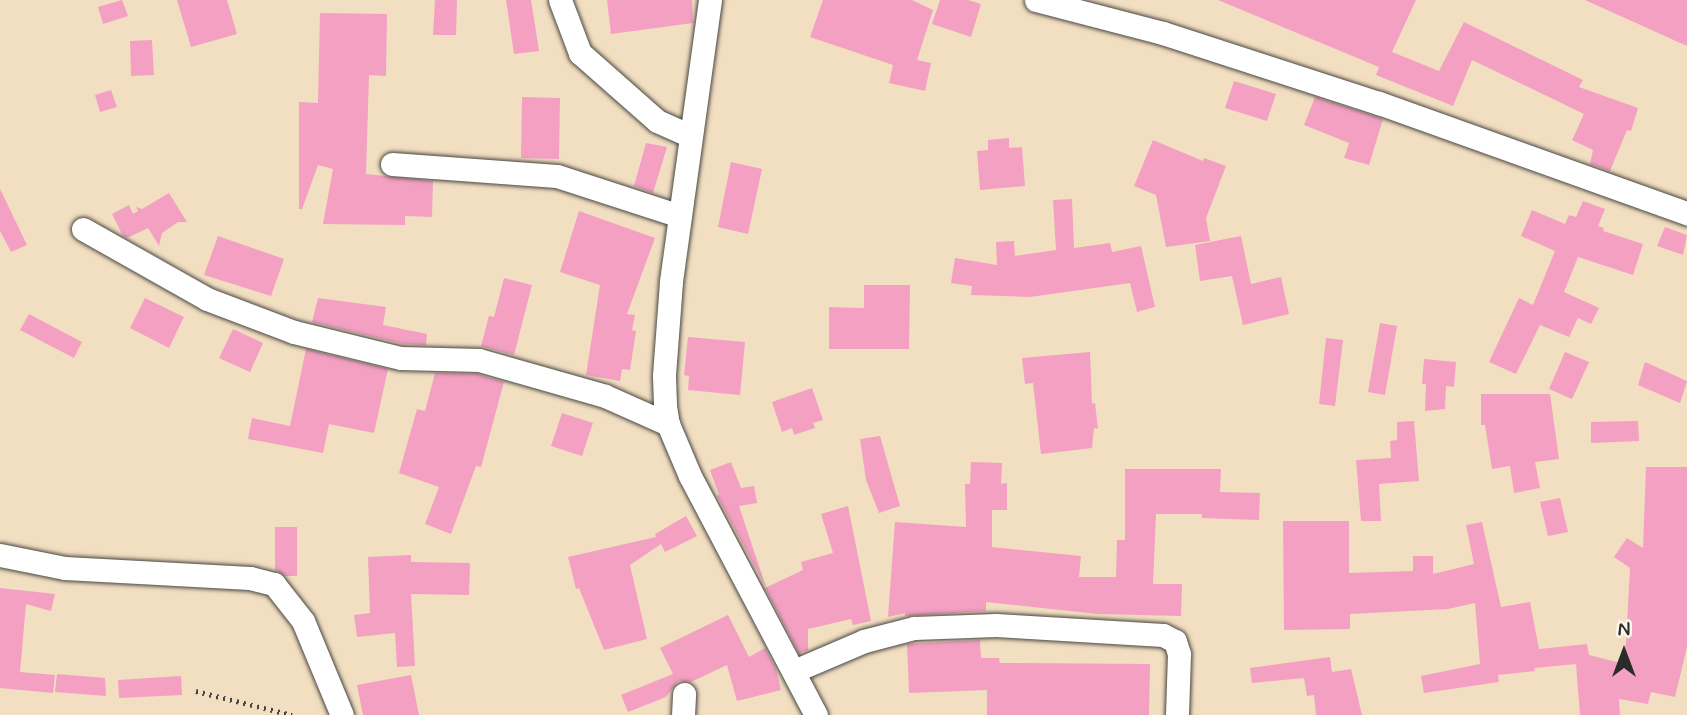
<!DOCTYPE html>
<html>
<head>
<meta charset="utf-8">
<style>
  body { margin:0 }
  #map { position:relative; width:1687px; height:715px; overflow:hidden; background:#f2dfc1; font-family:Mynerve,sans-serif }
  div>[style] { position:absolute }
  .building>* { inset:0; background:#f3a0c3 }
  .path>* { height:4.5px; margin-top:-2.25px; transform-origin:0; background:repeating-linear-gradient(90deg,#494642 0 2px,transparent 0 7px) }
  .roads { filter:drop-shadow(0 0 2px #494642) drop-shadow(0 0 2px #494642) }
  .minor>* { height:23px; margin:-11.5px; padding:0 11.5px; transform-origin:11.5px; border-radius:11.5px; background:#fff }
  span { translate:-50% -50%; white-space:nowrap; text-align:center; line-height:1.15; -webkit-text-stroke:5px #fbf7ec; paint-order:stroke }
  .north { position:absolute; left:1589px; top:617px; width:70px; height:70px; -webkit-text-stroke:5px #fbf7ec; paint-order:stroke; rotate:0deg; font-size:19px; font-weight:700; line-height:28px; text-align:center; color:#2b2b2b }
  .north::after { content:''; display:block; margin:auto; width:24px; height:32px; background:#2b2b2b; clip-path:polygon(50% 0,100% 100%,50% 72%,0 100%) }
</style>
</head>
<body>
<div id="map">
  <div class="building">
    <i style="clip-path:polygon(122px 0,128px 16px,103px 24px,98px 7px)"></i>
    <i style="clip-path:polygon(177px 0,227px 0,237px 34px,191px 47px)"></i>
    <i style="clip-path:polygon(435px 0,457px 0,456px 35px,433px 35px)"></i>
    <i style="clip-path:polygon(506px 0,531px 0,539px 51px,514px 54px)"></i>
    <i style="clip-path:polygon(607px 0,692px 0,693px 23px,611px 34px)"></i>
    <i style="clip-path:polygon(823px 0,912px 0,933px 10px,917px 60px,931px 63px,925px 91px,889px 83px,893px 65px,810px 37px)"></i>
    <i style="clip-path:polygon(940px 0,968px 0,981px 4px,971px 37px,932px 24px)"></i>
    <i style="clip-path:polygon(1218px 0,1416px 0,1392px 52px,1439px 71px,1464px 22px,1583px 80px,1579px 87px,1638px 108px,1631px 131px,1627px 130px,1610px 171px,1590px 164px,1593px 150px,1572px 140px,1584px 114px,1472px 60px,1453px 106px,1376px 75px,1379px 67px)"></i>
    <i style="clip-path:polygon(1585px 0,1687px 0,1687px 46px)"></i>
    <i style="clip-path:polygon(320px 13px,387px 14px,386px 76px,369px 75px,366px 174px,433px 181px,432px 217px,405px 216px,405px 225px,323px 224px,333px 169px,318px 165px,302px 209px,299px 209px,299px 102px,318px 103px)"></i>
    <i style="clip-path:polygon(152px 40px,154px 75px,131px 76px,130px 41px)"></i>
    <i style="clip-path:polygon(1234px 81px,1276px 94px,1267px 121px,1225px 108px)"></i>
    <i style="clip-path:polygon(111px 90px,117px 107px,100px 112px,95px 95px)"></i>
    <i style="clip-path:polygon(522px 97px,560px 98px,559px 159px,521px 158px)"></i>
    <i style="clip-path:polygon(1315px 97px,1383px 119px,1369px 165px,1344px 158px,1349px 143px,1304px 125px)"></i>
    <i style="clip-path:polygon(1009px 138px,1009px 148px,1022px 147px,1025px 186px,980px 190px,977px 151px,988px 150px,988px 140px)"></i>
    <i style="clip-path:polygon(1153px 140px,1203px 161px,1204px 158px,1226px 166px,1206px 218px,1210px 241px,1166px 247px,1156px 195px,1134px 186px)"></i>
    <i style="clip-path:polygon(646px 143px,667px 147px,653px 193px,634px 186px)"></i>
    <i style="clip-path:polygon(731px 162px,762px 169px,748px 234px,718px 227px)"></i>
    <i style="clip-path:polygon(0 189px,27px 245px,11px 252px,0 231px)"></i>
    <i style="clip-path:polygon(169px 193px,187px 222px,178px 222px,162px 233px,159px 246px,148px 228px,127px 238px,123px 236px,112px 214px,129px 205px,133px 214px,138px 211px,136px 207px,142px 209px)"></i>
    <i style="clip-path:polygon(1072px 199px,1074px 248px,1110px 243px,1112px 252px,1141px 246px,1155px 307px,1137px 312px,1130px 283px,1030px 297px,971px 295px,972px 286px,951px 283px,955px 258px,997px 265px,996px 242px,1014px 241px,1015px 256px,1056px 250px,1053px 200px)"></i>
    <i style="clip-path:polygon(1583px 201px,1605px 209px,1598px 226px,1604px 228px,1603px 231px,1643px 244px,1633px 275px,1578px 257px,1564px 292px,1599px 308px,1591px 324px,1578px 318px,1569px 337px,1540px 325px,1516px 374px,1489px 362px,1519px 298px,1533px 305px,1555px 251px,1521px 236px,1532px 210px,1565px 224px,1569px 215px,1576px 217px)"></i>
    <i style="clip-path:polygon(579px 211px,655px 238px,627px 314px,635px 315px,632px 330px,636px 331px,630px 370px,622px 369px,620px 381px,586px 375px,600px 285px,560px 272px)"></i>
    <i style="clip-path:polygon(1665px 227px,1687px 235px,1683px 255px,1657px 246px)"></i>
    <i style="clip-path:polygon(218px 236px,284px 259px,271px 296px,204px 275px)"></i>
    <i style="clip-path:polygon(1241px 236px,1251px 284px,1281px 277px,1289px 314px,1243px 325px,1232px 276px,1200px 281px,1195px 245px)"></i>
    <i style="clip-path:polygon(504px 278px,532px 285px,514px 355px,481px 346px,489px 316px,494px 317px)"></i>
    <i style="clip-path:polygon(864px 285px,910px 285px,909px 349px,829px 349px,829px 307px,864px 308px)"></i>
    <i style="clip-path:polygon(145px 298px,184px 317px,169px 348px,130px 328px)"></i>
    <i style="clip-path:polygon(318px 298px,386px 307px,383px 325px,427px 334px,426px 345px,403px 344px,312px 322px)"></i>
    <i style="clip-path:polygon(29px 314px,82px 342px,74px 358px,20px 330px)"></i>
    <i style="clip-path:polygon(1380px 323px,1397px 326px,1385px 395px,1368px 392px)"></i>
    <i style="clip-path:polygon(233px 329px,263px 343px,250px 372px,219px 358px)"></i>
    <i style="clip-path:polygon(688px 337px,745px 342px,740px 395px,688px 390px,689px 376px,684px 375px)"></i>
    <i style="clip-path:polygon(1326px 338px,1343px 340px,1335px 406px,1319px 404px)"></i>
    <i style="clip-path:polygon(306px 349px,388px 369px,374px 433px,329px 424px,323px 453px,248px 439px,252px 418px,290px 426px)"></i>
    <i style="clip-path:polygon(1090px 352px,1092px 404px,1095px 403px,1098px 429px,1094px 428px,1092px 448px,1041px 454px,1033px 383px,1025px 384px,1022px 358px)"></i>
    <i style="clip-path:polygon(1565px 352px,1589px 362px,1572px 399px,1549px 389px)"></i>
    <i style="clip-path:polygon(1424px 359px,1456px 362px,1454px 387px,1446px 386px,1445px 409px,1425px 411px,1426px 384px,1422px 384px)"></i>
    <i style="clip-path:polygon(1645px 362px,1687px 381px,1680px 403px,1638px 385px)"></i>
    <i style="clip-path:polygon(435px 373px,477px 374px,504px 382px,481px 467px,476px 466px,451px 534px,425px 524px,439px 487px,399px 473px,417px 409px,425px 411px)"></i>
    <i style="clip-path:polygon(812px 388px,823px 420px,813px 423px,815px 428px,794px 435px,792px 428px,782px 432px,772px 402px)"></i>
    <i style="clip-path:polygon(1481px 394px,1550px 394px,1559px 459px,1535px 462px,1540px 488px,1514px 493px,1510px 466px,1492px 469px,1485px 425px,1481px 425px)"></i>
    <i style="clip-path:polygon(562px 413px,593px 423px,582px 456px,551px 446px)"></i>
    <i style="clip-path:polygon(1414px 421px,1419px 481px,1379px 484px,1381px 521px,1361px 521px,1356px 460px,1391px 458px,1390px 441px,1397px 440px,1397px 422px)"></i>
    <i style="clip-path:polygon(1638px 421px,1639px 441px,1591px 443px,1591px 422px)"></i>
    <i style="clip-path:polygon(880px 436px,900px 506px,879px 513px,866px 480px,860px 439px)"></i>
    <i style="clip-path:polygon(731px 462px,741px 488px,754px 486px,757px 503px,739px 506px,766px 587px,717px 496px,719px 495px,710px 470px)"></i>
    <i style="clip-path:polygon(971px 462px,1002px 463px,1001px 484px,1007px 483px,1007px 510px,992px 510px,992px 547px,1081px 556px,1079px 577px,1116px 577px,1117px 540px,1125px 540px,1125px 469px,1221px 469px,1220px 492px,1260px 493px,1259px 520px,1202px 518px,1202px 514px,1156px 514px,1153px 584px,1182px 584px,1181px 616px,1098px 614px,986px 602px,986px 611px,905px 616px,905px 613px,888px 617px,895px 522px,966px 527px,965px 484px,970px 484px)"></i>
    <i style="clip-path:polygon(1646px 467px,1687px 467px,1687px 647px,1675px 697px,1651px 692px,1648px 704px,1619px 699px,1620px 715px,1580px 715px,1576px 664px,1534px 668px,1535px 671px,1498px 675px,1499px 682px,1424px 693px,1421px 676px,1480px 664px,1475px 603px,1448px 609px,1350px 614px,1350px 629px,1284px 630px,1283px 521px,1349px 521px,1349px 573px,1413px 571px,1413px 556px,1433px 556px,1433px 574px,1474px 564px,1466px 525px,1482px 522px,1501px 607px,1530px 602px,1539px 649px,1587px 644px,1589px 655px,1621px 663px,1626px 643px,1630px 568px,1614px 557px,1627px 538px,1643px 548px)"></i>
    <i style="clip-path:polygon(1560px 498px,1568px 532px,1548px 536px,1540px 502px)"></i>
    <i style="clip-path:polygon(848px 506px,871px 621px,853px 625px,851px 619px,808px 629px,808px 650px,799px 653px,765px 588px,803px 570px,801px 562px,833px 553px,821px 514px)"></i>
    <i style="clip-path:polygon(686px 516px,697px 536px,665px 552px,661px 544px,630px 565px,647px 639px,604px 650px,579px 588px,576px 589px,568px 557px,656px 537px,655px 534px)"></i>
    <i style="clip-path:polygon(275px 527px,297px 527px,297px 576px,285px 576px,275px 570px)"></i>
    <i style="clip-path:polygon(411px 555px,411px 562px,470px 563px,469px 595px,411px 594px,415px 666px,397px 667px,395px 633px,357px 637px,354px 615px,370px 613px,368px 557px)"></i>
    <i style="clip-path:polygon(0 588px,55px 594px,51px 611px,26px 604px,20px 672px,55px 675px,53px 693px,0 688px)"></i>
    <i style="clip-path:polygon(728px 615px,749px 657px,765px 648px,776px 669px,781px 690px,737px 701px,727px 665px,691px 682px,678px 681px,666px 697px,628px 712px,621px 695px,673px 674px,660px 648px)"></i>
    <i style="clip-path:polygon(980px 640px,981px 658px,999px 658px,1000px 663px,1150px 664px,1149px 715px,987px 715px,987px 690px,909px 693px,907px 644px)"></i>
    <i style="clip-path:polygon(1330px 657px,1332px 672px,1351px 669px,1362px 715px,1316px 715px,1314px 695px,1307px 696px,1304px 678px,1252px 683px,1250px 668px)"></i>
    <i style="clip-path:polygon(57px 674px,105px 678px,106px 696px,55px 692px)"></i>
    <i style="clip-path:polygon(411px 675px,419px 715px,363px 715px,357px 685px)"></i>
    <i style="clip-path:polygon(181px 676px,182px 695px,119px 698px,118px 680px)"></i>
  </div>
  <div class="path">
    <i style="left:196px;top:691px;width:99px;rotate:14deg"></i>
  </div>
  <div class="roads">
    <div class="minor">
      <i style="left:560px;top:0;width:57px;rotate:69.3deg"></i>
      <i style="left:580px;top:53px;width:103px;rotate:41.4deg"></i>
      <i style="left:657px;top:121px;width:37px;rotate:24deg"></i>
      <i style="left:710px;top:0;width:285px;rotate:97.9deg"></i>
      <i style="left:671px;top:282px;width:94px;rotate:94.3deg"></i>
      <i style="left:664px;top:376px;width:30px;rotate:88deg"></i>
      <i style="left:665px;top:406px;width:18px;rotate:81deg"></i>
      <i style="left:668px;top:424px;width:56px;rotate:67.1deg"></i>
      <i style="left:690px;top:476px;width:270px;rotate:62.2deg"></i>
      <i style="left:1036px;top:0;width:131px;rotate:14.6deg"></i>
      <i style="left:1163px;top:33px;width:227px;rotate:18deg"></i>
      <i style="left:1379px;top:103px;width:327px;rotate:19.7deg"></i>
      <i style="left:392px;top:164px;width:165px;rotate:4.2deg"></i>
      <i style="left:557px;top:176px;width:129px;rotate:18deg"></i>
      <i style="left:83px;top:229px;width:142px;rotate:29.4deg"></i>
      <i style="left:207px;top:299px;width:93px;rotate:20.8deg"></i>
      <i style="left:294px;top:332px;width:110px;rotate:13.7deg"></i>
      <i style="left:401px;top:358px;width:78px;rotate:1.5deg"></i>
      <i style="left:479px;top:360px;width:131px;rotate:15.9deg"></i>
      <i style="left:605px;top:396px;width:69px;rotate:24deg"></i>
      <i style="left:0;top:555px;width:66px;rotate:11.3deg"></i>
      <i style="left:65px;top:568px;width:185px;rotate:3.1deg"></i>
      <i style="left:250px;top:578px;width:25px;rotate:14deg"></i>
      <i style="left:274px;top:584px;width:47px;rotate:51.9deg"></i>
      <i style="left:303px;top:621px;width:102px;rotate:67.5deg"></i>
      <i style="left:794px;top:671px;width:76px;rotate:-23.2deg"></i>
      <i style="left:864px;top:641px;width:52px;rotate:-14.6deg"></i>
      <i style="left:914px;top:628px;width:82px;rotate:-2.1deg"></i>
      <i style="left:996px;top:625px;width:167px;rotate:3.4deg"></i>
      <i style="left:1163px;top:635px;width:13px;rotate:27deg"></i>
      <i style="left:1175px;top:641px;width:14px;rotate:73deg"></i>
      <i style="left:1179px;top:654px;width:61px;rotate:91.9deg"></i>
      <i style="left:683px;top:715px;width:21px;rotate:-87deg"></i>
    </div>
  </div>
  <div class="north">N</div>
</div>
</body>
</html>
